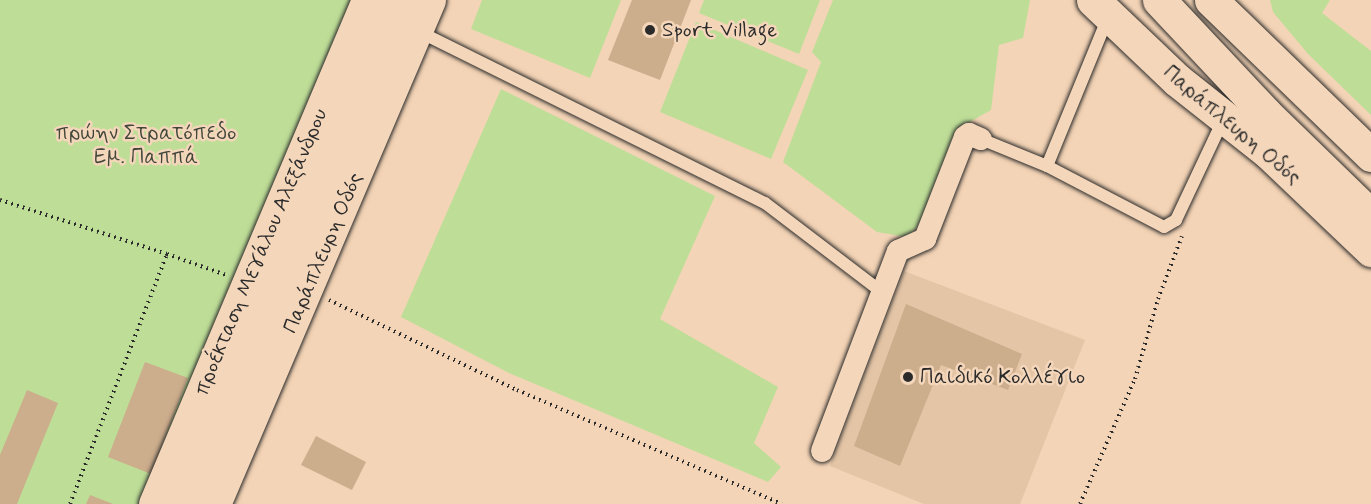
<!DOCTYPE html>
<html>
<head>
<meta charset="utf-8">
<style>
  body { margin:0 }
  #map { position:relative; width:1371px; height:504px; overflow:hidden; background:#f4d4b6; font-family:Mynerve,sans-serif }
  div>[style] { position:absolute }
  .built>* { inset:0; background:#e4c5a6 }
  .green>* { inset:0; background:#bede97 }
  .building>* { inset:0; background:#ccad8c }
  .path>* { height:4px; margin-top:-2px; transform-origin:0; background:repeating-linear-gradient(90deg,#2b2b2b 0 1.5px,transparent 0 6px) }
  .roads { filter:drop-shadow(0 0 2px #2b2b2b) drop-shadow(0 0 2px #2b2b2b) }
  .lane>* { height:12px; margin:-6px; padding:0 6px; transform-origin:6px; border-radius:6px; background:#f4d6ba }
  .street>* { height:22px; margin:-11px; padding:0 11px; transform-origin:11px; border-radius:11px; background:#f4d6ba }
  .secondary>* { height:33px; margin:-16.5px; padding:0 16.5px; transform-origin:16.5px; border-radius:16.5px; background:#f4d6ba }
  .primary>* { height:33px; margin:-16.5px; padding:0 16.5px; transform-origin:16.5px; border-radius:16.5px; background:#f4d6ba }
  .dots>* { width:16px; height:16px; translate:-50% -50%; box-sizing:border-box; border:3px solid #f4d6ba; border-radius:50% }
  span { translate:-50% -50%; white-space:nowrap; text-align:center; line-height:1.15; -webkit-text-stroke:5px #f4d6ba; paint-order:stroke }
  .poi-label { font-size:21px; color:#2b2b2b }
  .left { translate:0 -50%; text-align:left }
  .street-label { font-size:21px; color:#2b2b2b }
  .park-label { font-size:21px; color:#41463b }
</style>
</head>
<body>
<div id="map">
  <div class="built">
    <i style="clip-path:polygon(904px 271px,1085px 340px,1020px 504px,924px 504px,830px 466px)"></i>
  </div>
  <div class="green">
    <i style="clip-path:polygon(0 0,360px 0,143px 504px,0 504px)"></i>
    <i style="clip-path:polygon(482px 0,621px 0,590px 78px,471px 29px)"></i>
    <i style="clip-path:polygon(704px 0,820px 0,799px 54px,699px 13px)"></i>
    <i style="clip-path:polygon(833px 0,1030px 0,1023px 38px,999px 45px,991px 110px,959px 128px,922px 223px,907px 237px,877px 232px,783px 162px,821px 62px,812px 52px)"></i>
    <i style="clip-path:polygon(1270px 0,1330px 0,1322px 13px,1371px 51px,1371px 115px,1308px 54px,1273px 12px)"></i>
    <i style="clip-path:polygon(696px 22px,808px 70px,771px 159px,660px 112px)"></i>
    <i style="clip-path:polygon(501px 89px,715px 196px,660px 319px,778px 387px,754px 443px,781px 467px,768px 482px,509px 373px,401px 317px)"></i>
  </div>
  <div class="building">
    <i style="clip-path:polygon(632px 0,691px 0,660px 80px,608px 60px)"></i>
    <i style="clip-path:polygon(906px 304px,1022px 354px,1008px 390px,941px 365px,900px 466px,854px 446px)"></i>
    <i style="clip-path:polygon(145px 362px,188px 378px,151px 474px,108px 457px)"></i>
    <i style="clip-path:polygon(27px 390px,58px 403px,17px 504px,0 504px,0 455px)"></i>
    <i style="clip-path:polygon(316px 436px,366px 462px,352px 490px,301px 465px)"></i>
    <i style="clip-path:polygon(90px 495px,113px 504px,86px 504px)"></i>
  </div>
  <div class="path">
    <i style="left:0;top:200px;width:176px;rotate:17.9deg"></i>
    <i style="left:329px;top:300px;width:208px;rotate:25.6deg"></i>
    <i style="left:517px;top:390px;width:288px;rotate:23.3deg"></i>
    <i style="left:70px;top:504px;width:268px;rotate:-68.8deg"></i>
    <i style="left:167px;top:254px;width:63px;rotate:19.6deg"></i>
    <i style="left:1080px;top:504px;width:137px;rotate:-66.3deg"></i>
    <i style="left:1135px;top:379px;width:83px;rotate:-74deg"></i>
    <i style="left:1158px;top:299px;width:67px;rotate:-69.1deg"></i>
  </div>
  <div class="roads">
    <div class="lane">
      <i style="left:418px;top:31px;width:387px;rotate:26.4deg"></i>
      <i style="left:765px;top:203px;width:148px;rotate:37.3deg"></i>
      <i style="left:981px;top:139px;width:71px;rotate:22.2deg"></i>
      <i style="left:1047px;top:166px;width:132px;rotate:27.5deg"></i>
      <i style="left:1164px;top:227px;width:14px;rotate:-30deg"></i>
      <i style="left:1176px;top:220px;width:110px;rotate:-64.8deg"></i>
      <i style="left:1047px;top:166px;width:161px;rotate:-67.7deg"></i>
    </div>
    <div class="street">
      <i style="left:822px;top:451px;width:214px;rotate:-69.2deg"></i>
      <i style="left:898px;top:251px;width:30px;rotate:-24deg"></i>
      <i style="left:925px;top:239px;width:110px;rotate:-68.6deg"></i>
      <i style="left:965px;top:137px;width:5px;rotate:-37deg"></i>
      <i style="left:969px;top:134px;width:13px;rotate:23deg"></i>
    </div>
    <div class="secondary">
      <i style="left:1093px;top:0;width:116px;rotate:43.6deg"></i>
      <i style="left:1177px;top:80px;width:117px;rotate:38.4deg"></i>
      <i style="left:1269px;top:153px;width:141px;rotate:43.6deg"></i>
      <i style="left:155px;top:504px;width:547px;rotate:-67.09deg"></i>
      <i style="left:187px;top:504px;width:546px;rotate:-67.28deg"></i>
      <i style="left:214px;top:504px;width:548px;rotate:-66.9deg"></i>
    </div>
    <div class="primary">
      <i style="left:1159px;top:0;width:155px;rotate:46.8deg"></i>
      <i style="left:1265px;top:113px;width:148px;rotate:44.2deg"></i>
      <i style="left:1211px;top:0;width:223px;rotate:44.1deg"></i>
    </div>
  </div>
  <div class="dots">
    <i style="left:650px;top:30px;background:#2b2b2b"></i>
    <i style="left:908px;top:377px;background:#2b2b2b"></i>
  </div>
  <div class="poi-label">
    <span class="left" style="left:662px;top:30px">Sport Village</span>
    <span class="left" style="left:920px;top:377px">Παιδικό Κολλέγιο</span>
  </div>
  <div class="street-label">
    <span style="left:1232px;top:125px;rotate:40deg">Παράπλευρη Οδός</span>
    <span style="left:261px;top:252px;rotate:-67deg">προέκταση Μεγάλου Αλεξάνδρου</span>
    <span style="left:323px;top:253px;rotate:-67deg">Παράπλευρη Οδός</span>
  </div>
  <div class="park-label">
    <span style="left:146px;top:145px">πρώην Στρατόπεδο<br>Εμ. Παππά</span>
  </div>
</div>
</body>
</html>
